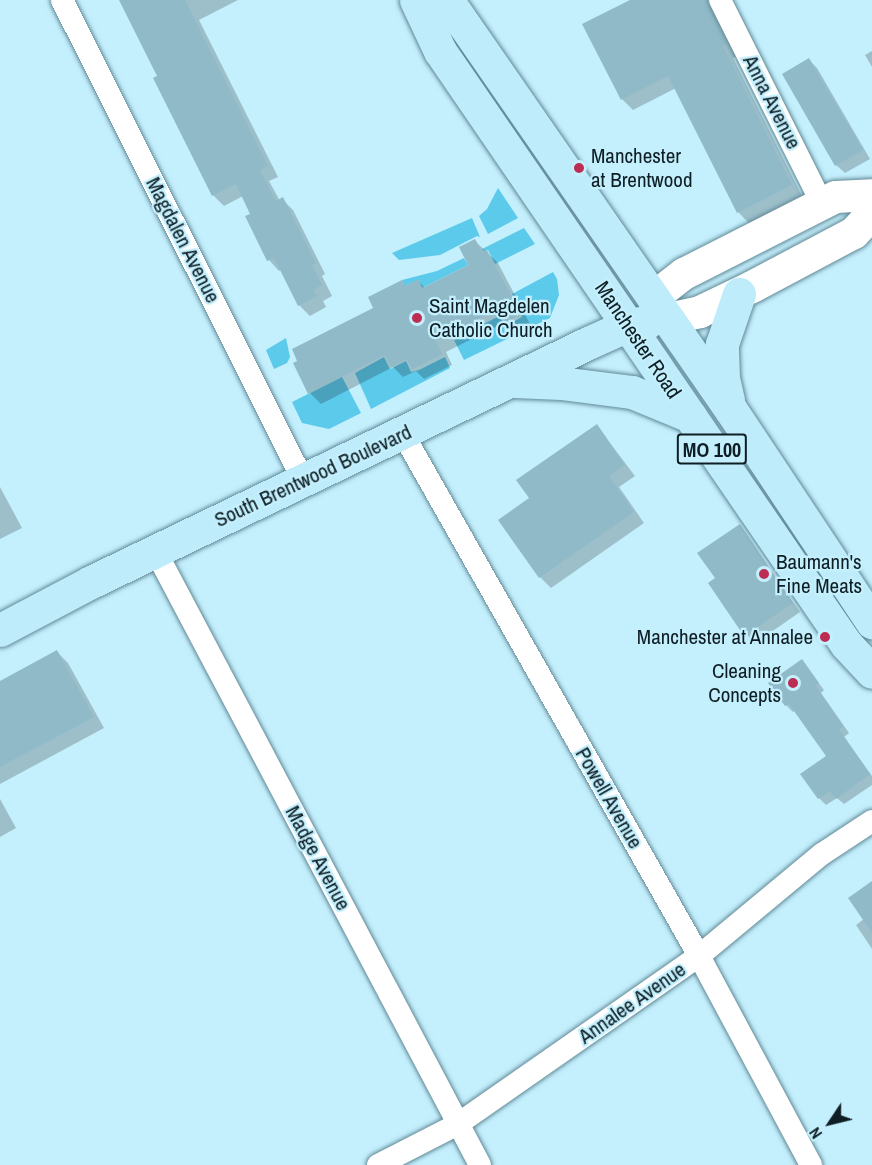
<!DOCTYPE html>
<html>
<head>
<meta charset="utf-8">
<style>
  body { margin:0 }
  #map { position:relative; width:872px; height:1165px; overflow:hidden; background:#c4effd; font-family:"Archivo Narrow",sans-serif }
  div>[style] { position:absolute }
  .green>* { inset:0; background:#5ccaeb }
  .shadow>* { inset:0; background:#0003 }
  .building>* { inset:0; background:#91bac8 }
  .roads { filter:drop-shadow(0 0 2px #618996) drop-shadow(0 0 2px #618996) }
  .minor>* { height:22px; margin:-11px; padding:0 11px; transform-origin:11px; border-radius:11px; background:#fff }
  .secondary>* { height:32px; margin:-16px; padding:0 16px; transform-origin:16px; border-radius:16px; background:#fff }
  .primary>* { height:33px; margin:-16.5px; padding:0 16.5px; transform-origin:16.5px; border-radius:16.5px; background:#bfecfb }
  .dots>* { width:16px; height:16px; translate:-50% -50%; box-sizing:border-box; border:3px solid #c4effd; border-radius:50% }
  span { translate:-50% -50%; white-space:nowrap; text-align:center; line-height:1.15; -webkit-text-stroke:4.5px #c4effd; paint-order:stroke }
  .shield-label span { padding:2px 4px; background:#c4effd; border:2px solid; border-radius:4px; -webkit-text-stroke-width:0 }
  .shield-label { font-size:20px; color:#0e1e24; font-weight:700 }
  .street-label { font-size:21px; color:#0e1e24 }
  .poi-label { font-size:21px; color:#0e1e24 }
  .left { translate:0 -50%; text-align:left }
  .right { translate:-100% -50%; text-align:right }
  .north { position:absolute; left:800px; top:1093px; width:60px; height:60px; -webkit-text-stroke:4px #c4effd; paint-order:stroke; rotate:235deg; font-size:16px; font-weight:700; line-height:24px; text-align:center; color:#0e1e24 }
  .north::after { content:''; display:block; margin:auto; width:21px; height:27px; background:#0e1e24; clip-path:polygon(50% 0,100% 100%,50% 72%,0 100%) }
</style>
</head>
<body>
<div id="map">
  <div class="green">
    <i style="clip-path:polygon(498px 188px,518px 218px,488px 234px,479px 216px,487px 209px)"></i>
    <i style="clip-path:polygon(472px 218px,480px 237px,477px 236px,440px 255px,399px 260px,392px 253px)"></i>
    <i style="clip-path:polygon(524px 228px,535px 244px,495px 264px,488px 250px,484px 251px,482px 249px)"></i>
    <i style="clip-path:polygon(464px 258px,468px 265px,422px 288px,418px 280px,405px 286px,402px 280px,437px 271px)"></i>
    <i style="clip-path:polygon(553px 272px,557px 279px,559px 295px,550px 318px,464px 360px,454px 340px,499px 316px,505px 326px,522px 317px,512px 294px)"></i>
    <i style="clip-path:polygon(286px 338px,290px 357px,287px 363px,274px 369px,266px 350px)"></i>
    <i style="clip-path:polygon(384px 357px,390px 369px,406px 361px,411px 372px,419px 370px,445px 357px,450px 368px,371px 409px,355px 373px)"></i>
    <i style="clip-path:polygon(342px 377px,361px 413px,329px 429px,302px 423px,292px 402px)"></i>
  </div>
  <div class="shadow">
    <i style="clip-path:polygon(120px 0,238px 0,199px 20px,278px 177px,269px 181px,280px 201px,282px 199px,293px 210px,325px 274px,322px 276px,332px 296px,323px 301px,326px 307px,310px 316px,299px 305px,281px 270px,279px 271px,269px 260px,243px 196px,224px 206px,213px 195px,159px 77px)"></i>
    <i style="clip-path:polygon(633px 0,711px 0,737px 56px,733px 58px,802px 196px,749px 223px,738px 212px,676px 88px,633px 110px,622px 99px)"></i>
    <i style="clip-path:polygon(872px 51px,872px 67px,865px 55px)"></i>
    <i style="clip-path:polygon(809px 60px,817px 68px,870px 159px,845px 173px,836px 165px)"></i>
    <i style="clip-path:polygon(475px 241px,498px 263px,531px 326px,519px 332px,507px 321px,446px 352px,452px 365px,424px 379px,416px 371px,403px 377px,393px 367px,321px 404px,310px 393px,375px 309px,402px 282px,407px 287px,418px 281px,425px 288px,470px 265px)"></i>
    <i style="clip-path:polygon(597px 426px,635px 476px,619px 487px,644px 523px,551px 588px,540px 577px)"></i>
    <i style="clip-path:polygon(0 487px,22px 528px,0 539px)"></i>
    <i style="clip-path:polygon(739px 526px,800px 612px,754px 644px,710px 583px,717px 579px)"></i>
    <i style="clip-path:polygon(57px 652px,68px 663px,104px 728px,0 784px,0 682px)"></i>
    <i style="clip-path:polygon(802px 661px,824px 690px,821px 693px,849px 733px,844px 737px,872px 776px,872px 785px,844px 804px,837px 798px,826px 805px,819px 798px,828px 757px,795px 710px,793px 712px,786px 705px)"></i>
    <i style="clip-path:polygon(0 799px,16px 828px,0 837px)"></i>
    <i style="clip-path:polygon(872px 883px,872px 949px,856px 925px,864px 919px)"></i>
  </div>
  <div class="building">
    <i style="clip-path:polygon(119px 0,185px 0,268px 166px,260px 170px,276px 201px,283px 197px,316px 263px,312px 265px,322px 285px,313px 290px,317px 296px,298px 306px,274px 258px,267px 261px,245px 216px,250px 214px,236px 184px,212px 196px,153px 78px,157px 76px)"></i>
    <i style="clip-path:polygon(630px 0,707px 0,727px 44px,723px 46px,792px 185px,737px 213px,668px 76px,621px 100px,582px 24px)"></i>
    <i style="clip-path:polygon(809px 58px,863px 150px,835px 166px,782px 74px)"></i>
    <i style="clip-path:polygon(475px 239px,482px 252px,487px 250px,521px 314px,506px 322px,499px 308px,435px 341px,442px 354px,412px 369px,407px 359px,391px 367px,385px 355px,308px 394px,293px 363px,297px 361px,292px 349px,373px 308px,368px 297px,402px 280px,405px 286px,418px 279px,422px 288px,468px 265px,459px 247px)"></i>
    <i style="clip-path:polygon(597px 424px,625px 465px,609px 476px,634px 512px,539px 578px,498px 520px,529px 498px,516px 480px)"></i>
    <i style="clip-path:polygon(740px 524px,793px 603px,744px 636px,708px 583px,715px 578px,697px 553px)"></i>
    <i style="clip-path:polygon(57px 650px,94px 717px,0 767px,0 681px)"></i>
    <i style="clip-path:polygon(802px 659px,819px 683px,815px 685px,843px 726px,839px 729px,870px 774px,836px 799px,830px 791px,818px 799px,800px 774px,826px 756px,789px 704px,785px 706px,768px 683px)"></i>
    <i style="clip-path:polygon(872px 881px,872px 933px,848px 898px)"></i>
  </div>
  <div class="roads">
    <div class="minor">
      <i style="left:62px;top:0;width:537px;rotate:63.34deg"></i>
      <i style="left:720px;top:0;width:228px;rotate:63.4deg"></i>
      <i style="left:403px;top:434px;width:600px;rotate:60.44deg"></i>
      <i style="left:699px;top:956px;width:237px;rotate:61.8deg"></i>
      <i style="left:156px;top:552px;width:693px;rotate:62.14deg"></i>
      <i style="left:378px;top:1165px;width:90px;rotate:-27.1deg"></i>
      <i style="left:458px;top:1124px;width:294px;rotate:-34.9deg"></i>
      <i style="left:699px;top:956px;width:160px;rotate:-39.7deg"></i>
      <i style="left:822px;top:854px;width:60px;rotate:-33.4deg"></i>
    </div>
    <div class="secondary">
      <i style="left:653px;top:298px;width:39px;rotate:-38deg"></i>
      <i style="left:684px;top:274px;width:170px;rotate:-26.9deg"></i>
      <i style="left:836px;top:197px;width:36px;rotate:-3deg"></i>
      <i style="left:668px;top:319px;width:33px;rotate:-12deg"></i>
      <i style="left:700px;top:312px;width:58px;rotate:-25.7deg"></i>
      <i style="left:752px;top:287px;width:115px;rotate:-27.9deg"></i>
      <i style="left:854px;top:233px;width:26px;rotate:-47deg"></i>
    </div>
    <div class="primary">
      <i style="left:416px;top:0;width:56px;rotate:64.8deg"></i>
      <i style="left:440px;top:51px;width:719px;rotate:55.6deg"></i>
      <i style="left:846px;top:644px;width:38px;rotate:47deg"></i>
      <i style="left:447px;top:0;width:499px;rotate:55.3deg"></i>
      <i style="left:731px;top:410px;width:255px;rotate:56.4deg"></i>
      <i style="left:515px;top:381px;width:46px;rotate:2.5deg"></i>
      <i style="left:561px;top:383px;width:72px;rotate:7.2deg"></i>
      <i style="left:632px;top:392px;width:63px;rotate:22.5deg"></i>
      <i style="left:728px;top:400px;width:22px;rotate:-103deg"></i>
      <i style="left:723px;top:379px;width:35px;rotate:-92deg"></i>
      <i style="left:722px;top:344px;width:53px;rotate:-71.2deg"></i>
      <i style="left:0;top:630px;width:103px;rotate:-27.8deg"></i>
      <i style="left:91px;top:582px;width:551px;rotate:-25.68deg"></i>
      <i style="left:588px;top:343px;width:44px;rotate:-24.2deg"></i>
      <i style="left:628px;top:325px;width:20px;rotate:-9deg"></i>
    </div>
  </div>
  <div class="dots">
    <i style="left:579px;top:168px;background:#bd2d53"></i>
    <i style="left:417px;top:318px;background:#bd2d53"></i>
    <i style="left:764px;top:574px;background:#bd2d53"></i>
    <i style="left:825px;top:637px;background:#bd2d53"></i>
    <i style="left:793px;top:683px;background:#bd2d53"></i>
  </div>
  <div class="shield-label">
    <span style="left:712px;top:449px">MO 100</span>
  </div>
  <div class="street-label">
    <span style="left:772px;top:102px;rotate:63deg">Anna Avenue</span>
    <span style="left:183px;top:240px;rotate:63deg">Magdalen Avenue</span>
    <span style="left:638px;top:340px;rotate:56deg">Manchester Road</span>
    <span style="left:313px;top:476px;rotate:-25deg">South Brentwood Boulevard</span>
    <span style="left:609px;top:798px;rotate:60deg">Powell Avenue</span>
    <span style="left:318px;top:858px;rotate:62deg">Madge Avenue</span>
    <span style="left:632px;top:1003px;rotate:-35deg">Annalee Avenue</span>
  </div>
  <div class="poi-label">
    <span class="left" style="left:591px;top:168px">Manchester<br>at Brentwood</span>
    <span class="left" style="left:429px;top:318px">Saint Magdelen<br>Catholic Church</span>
    <span class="left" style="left:776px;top:574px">Baumann's<br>Fine Meats</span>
    <span class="right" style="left:813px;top:637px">Manchester at Annalee</span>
    <span class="right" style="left:781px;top:683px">Cleaning<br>Concepts</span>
  </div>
  <div class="north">N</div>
</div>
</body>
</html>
